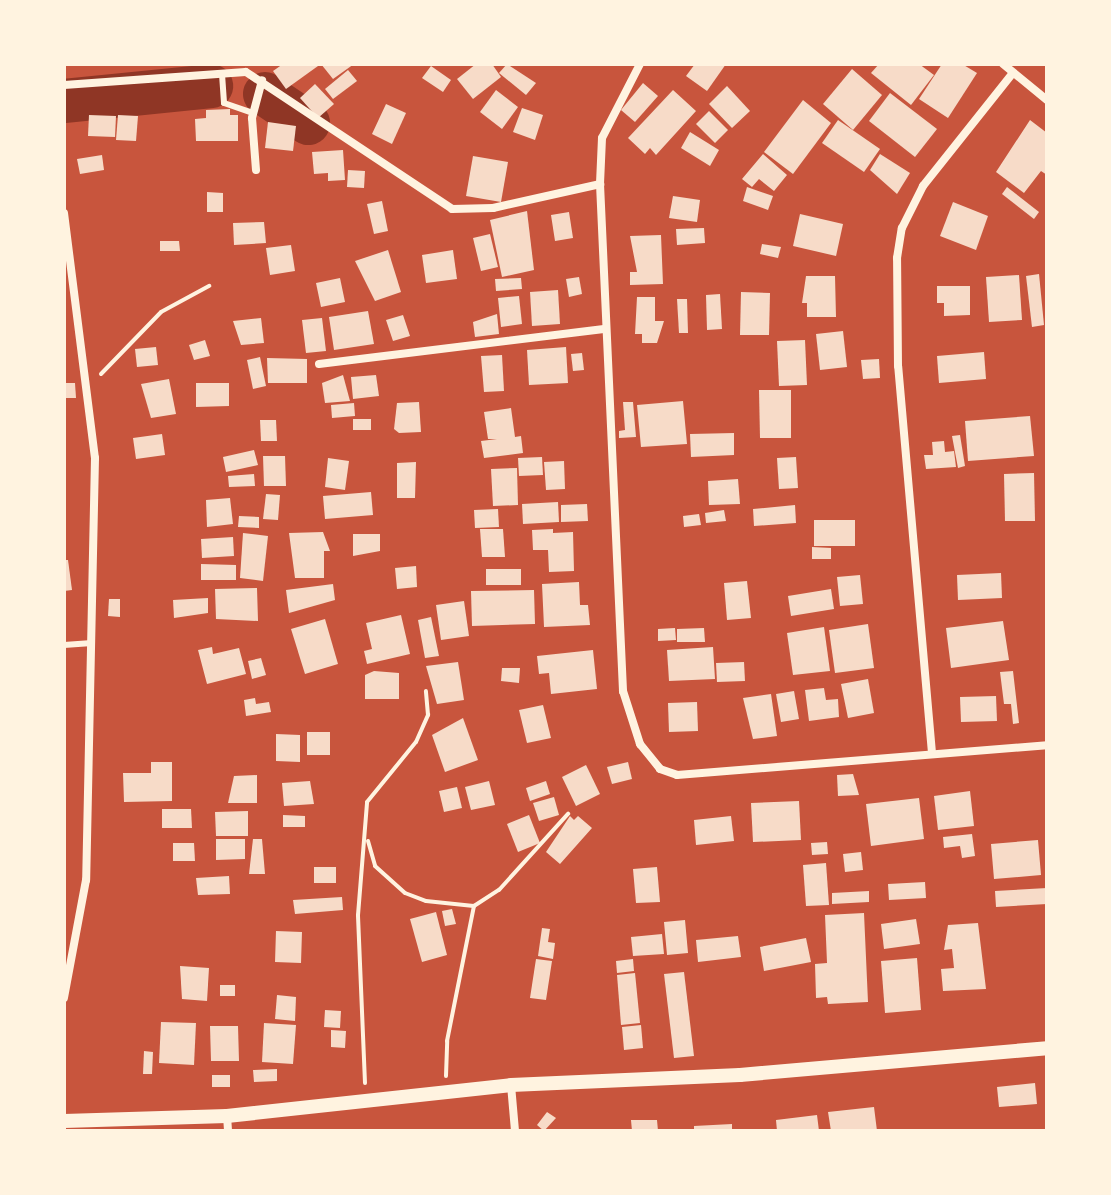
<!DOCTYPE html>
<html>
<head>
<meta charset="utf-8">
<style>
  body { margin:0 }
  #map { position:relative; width:1111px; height:1195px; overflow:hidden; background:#c8553d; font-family:"Exo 2",sans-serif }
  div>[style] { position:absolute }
  .river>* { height:44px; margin:-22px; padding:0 22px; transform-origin:22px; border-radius:22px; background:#8f3625 }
  .building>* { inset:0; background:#f7dbc8 }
  .path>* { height:4px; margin:-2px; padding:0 2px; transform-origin:2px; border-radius:2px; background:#fff3e0 }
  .service>* { height:6px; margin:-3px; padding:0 3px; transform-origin:3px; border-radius:3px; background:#fff3e0 }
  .minor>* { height:8px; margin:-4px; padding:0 4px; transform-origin:4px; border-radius:4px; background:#fff3e0 }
  .tertiary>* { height:14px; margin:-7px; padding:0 7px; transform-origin:7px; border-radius:7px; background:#fff3e0 }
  span { translate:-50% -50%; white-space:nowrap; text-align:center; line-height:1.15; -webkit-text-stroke:6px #fff3e0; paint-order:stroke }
  .frame { position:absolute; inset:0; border:66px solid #fff3e0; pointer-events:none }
</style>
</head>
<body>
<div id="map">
  <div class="river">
    <i style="left:265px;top:94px;width:52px;rotate:34deg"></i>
    <i style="left:64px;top:101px;width:148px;rotate:-5.8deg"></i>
  </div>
  <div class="building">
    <i style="clip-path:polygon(283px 64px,317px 64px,318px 66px,286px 89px,273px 71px)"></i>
    <i style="clip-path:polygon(321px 64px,354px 64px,333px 79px)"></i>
    <i style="clip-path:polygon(476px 64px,492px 64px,501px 77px,473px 99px,457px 79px)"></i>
    <i style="clip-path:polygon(507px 64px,536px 83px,526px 95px,499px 73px)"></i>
    <i style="clip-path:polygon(695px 64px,726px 64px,707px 91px,686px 76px)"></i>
    <i style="clip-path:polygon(879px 64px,919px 64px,934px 75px,911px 105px,871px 73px)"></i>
    <i style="clip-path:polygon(942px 64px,962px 64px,977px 73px,948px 118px,919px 99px)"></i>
    <i style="clip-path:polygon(431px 66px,451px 80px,443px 92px,422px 78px)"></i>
    <i style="clip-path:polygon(852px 69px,882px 95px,853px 130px,823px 104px)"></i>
    <i style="clip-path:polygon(348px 70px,357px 81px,333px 99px,325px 89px)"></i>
    <i style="clip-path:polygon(643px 83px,658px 96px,635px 122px,621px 110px)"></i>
    <i style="clip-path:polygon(315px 84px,334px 104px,318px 118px,300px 98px)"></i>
    <i style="clip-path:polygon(727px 86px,750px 111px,732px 128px,709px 104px)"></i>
    <i style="clip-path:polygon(496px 90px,518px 107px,502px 129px,480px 112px)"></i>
    <i style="clip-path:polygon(673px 90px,696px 111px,656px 155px,650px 148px,645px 154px,628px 138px)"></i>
    <i style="clip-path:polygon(890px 93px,937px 129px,915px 157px,869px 121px)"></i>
    <i style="clip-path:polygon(803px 100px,831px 123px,793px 174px,764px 152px)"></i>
    <i style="clip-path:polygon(386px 104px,406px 113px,392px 144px,372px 134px)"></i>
    <i style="clip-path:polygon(522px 108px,543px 115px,535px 140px,513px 132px)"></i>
    <i style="clip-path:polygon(230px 109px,230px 115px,238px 115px,238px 141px,196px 141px,195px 119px,206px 118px,206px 110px)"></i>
    <i style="clip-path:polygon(709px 111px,728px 130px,715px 143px,696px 124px)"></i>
    <i style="clip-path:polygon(89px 115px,116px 116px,115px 137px,88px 136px)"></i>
    <i style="clip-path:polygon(118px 115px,138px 116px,136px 141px,116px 140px)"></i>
    <i style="clip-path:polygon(838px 120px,880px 149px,864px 172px,822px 143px)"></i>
    <i style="clip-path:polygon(1030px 120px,1047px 133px,1047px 175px,1041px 171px,1024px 193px,996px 172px)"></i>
    <i style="clip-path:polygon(268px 122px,296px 126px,293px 151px,265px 148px)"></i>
    <i style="clip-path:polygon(690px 132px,719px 150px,710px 166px,681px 148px)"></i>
    <i style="clip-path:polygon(343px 150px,345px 180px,328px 181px,328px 173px,314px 174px,312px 152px)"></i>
    <i style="clip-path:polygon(763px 154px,787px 175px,774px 191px,759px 179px,752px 187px,742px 179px)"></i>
    <i style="clip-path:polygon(880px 154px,910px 173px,897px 194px,870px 170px)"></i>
    <i style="clip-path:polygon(102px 155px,104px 170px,80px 174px,77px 159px)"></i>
    <i style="clip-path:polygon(473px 156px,508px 162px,501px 202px,466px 196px)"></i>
    <i style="clip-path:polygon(348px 170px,365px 171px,364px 188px,347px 187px)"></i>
    <i style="clip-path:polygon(747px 187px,773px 196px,768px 210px,743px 201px)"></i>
    <i style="clip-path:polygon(1007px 187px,1039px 212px,1034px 219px,1002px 194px)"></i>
    <i style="clip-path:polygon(207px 192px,223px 193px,223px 212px,207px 212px)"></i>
    <i style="clip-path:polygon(673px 196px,700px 200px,697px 222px,669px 218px)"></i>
    <i style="clip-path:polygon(382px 201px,388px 231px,374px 234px,367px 204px)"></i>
    <i style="clip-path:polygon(953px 202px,988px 216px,976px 250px,940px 236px)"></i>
    <i style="clip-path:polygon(527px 211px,534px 270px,502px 277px,490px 220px)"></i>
    <i style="clip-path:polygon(569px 212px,573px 238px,555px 241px,551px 215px)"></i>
    <i style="clip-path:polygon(800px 214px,843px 224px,836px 256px,793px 246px)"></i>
    <i style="clip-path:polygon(264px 222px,266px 243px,234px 245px,233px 223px)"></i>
    <i style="clip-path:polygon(704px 228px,705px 243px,677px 245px,676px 229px)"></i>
    <i style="clip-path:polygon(490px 234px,498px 267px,481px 271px,473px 238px)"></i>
    <i style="clip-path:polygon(661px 235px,663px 284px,630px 285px,630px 272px,637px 272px,630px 236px)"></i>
    <i style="clip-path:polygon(160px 241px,179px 241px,180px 251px,160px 251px)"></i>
    <i style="clip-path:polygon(762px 244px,781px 247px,778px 258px,760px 254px)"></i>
    <i style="clip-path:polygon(291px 245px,295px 271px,270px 275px,266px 248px)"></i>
    <i style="clip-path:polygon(388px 250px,401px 292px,375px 301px,355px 261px)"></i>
    <i style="clip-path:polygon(453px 250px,457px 279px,426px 283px,422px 255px)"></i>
    <i style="clip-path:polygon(1039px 274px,1044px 325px,1032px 327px,1026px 276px)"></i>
    <i style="clip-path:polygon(1019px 275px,1022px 320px,989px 322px,986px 277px)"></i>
    <i style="clip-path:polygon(806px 276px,835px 276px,836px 317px,807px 317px,807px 303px,802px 303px)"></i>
    <i style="clip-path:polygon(579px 277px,582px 294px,569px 297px,566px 279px)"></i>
    <i style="clip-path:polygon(340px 278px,345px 302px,321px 307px,316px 283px)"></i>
    <i style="clip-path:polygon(521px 278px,522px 289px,496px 291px,495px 279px)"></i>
    <i style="clip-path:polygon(937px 286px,970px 286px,970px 315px,944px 316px,944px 303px,937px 303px)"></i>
    <i style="clip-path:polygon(558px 290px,560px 324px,532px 326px,530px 292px)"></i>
    <i style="clip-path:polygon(741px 292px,770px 293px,769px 335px,740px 335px)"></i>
    <i style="clip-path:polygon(720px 294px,722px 329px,707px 330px,706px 295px)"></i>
    <i style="clip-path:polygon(519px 296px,522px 324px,501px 327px,498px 298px)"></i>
    <i style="clip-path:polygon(637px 297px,655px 297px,655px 321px,664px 321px,657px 343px,642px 343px,642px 334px,635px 334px)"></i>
    <i style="clip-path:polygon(677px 299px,687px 299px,688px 333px,679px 333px)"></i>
    <i style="clip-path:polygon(368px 311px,374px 344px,334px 350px,329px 317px)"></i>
    <i style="clip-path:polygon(497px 314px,499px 334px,475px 337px,473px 322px)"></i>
    <i style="clip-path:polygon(403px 315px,410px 336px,393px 341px,386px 320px)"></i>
    <i style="clip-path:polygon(261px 318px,264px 343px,241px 345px,233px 321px)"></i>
    <i style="clip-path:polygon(322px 318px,326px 351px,306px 353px,302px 320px)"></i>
    <i style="clip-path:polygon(843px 331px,847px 367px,820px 370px,816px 334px)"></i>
    <i style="clip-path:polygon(205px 340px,210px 356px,194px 360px,189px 345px)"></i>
    <i style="clip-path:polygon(805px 340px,807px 385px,779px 386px,777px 341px)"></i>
    <i style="clip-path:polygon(156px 347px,158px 365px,137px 367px,135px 349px)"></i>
    <i style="clip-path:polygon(566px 347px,568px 383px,529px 385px,527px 350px)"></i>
    <i style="clip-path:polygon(984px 352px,986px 379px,939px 383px,937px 356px)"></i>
    <i style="clip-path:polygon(582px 353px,584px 370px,573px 371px,571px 354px)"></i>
    <i style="clip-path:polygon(502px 355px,504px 391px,484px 392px,481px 356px)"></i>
    <i style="clip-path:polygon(260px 357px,266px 386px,253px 389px,247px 360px)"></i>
    <i style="clip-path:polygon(267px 358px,307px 359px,307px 383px,268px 383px)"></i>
    <i style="clip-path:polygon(879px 359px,880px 378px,863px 379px,861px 360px)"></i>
    <i style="clip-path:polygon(343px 375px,350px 401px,325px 403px,322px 383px)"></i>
    <i style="clip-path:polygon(376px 375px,379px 396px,353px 399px,351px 377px)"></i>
    <i style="clip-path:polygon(169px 379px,176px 414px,151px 418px,141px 384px)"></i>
    <i style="clip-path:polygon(64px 383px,75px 383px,76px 398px,64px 398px)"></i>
    <i style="clip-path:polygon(196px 383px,229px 383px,229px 406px,196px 407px)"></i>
    <i style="clip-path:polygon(759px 390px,791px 390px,791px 438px,760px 438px)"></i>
    <i style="clip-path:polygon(683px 401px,687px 444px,641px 447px,637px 405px)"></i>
    <i style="clip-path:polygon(419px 402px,421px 432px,399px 433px,394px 429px,397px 403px)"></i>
    <i style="clip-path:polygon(623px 402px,633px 402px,636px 437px,619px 438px,619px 431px,625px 430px)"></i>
    <i style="clip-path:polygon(354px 403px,355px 416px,332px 418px,331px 405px)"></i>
    <i style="clip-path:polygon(511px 408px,515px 437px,521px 436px,523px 453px,484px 458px,481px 441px,497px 439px,488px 439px,484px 412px)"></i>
    <i style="clip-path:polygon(1030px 416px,1034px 456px,968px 461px,965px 421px)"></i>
    <i style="clip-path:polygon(353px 419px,371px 419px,371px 430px,353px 430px)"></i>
    <i style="clip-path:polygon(260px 420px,276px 420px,277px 441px,261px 441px)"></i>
    <i style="clip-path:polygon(734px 433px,734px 455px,691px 457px,690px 434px)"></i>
    <i style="clip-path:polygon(162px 434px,165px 455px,136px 459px,133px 438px)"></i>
    <i style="clip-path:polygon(960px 435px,965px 466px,958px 468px,952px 436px)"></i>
    <i style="clip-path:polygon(944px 441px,945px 452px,954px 451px,956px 467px,926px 469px,924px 455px,933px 455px,932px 442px)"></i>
    <i style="clip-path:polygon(254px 450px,258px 465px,226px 472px,223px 457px)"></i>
    <i style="clip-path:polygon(263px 456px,285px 456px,286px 486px,264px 486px)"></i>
    <i style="clip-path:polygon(542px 457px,543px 475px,519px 476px,518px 458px)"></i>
    <i style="clip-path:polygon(796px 457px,798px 488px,779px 489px,777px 458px)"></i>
    <i style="clip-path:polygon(328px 458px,349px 461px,345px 490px,325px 487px)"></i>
    <i style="clip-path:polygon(564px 461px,565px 489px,546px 490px,544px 462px)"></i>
    <i style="clip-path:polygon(416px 462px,415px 498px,397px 498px,397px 463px)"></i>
    <i style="clip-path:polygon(517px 468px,518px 505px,493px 506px,491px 469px)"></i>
    <i style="clip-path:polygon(1034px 473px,1035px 521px,1005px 521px,1004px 474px)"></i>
    <i style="clip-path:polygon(254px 474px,255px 486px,229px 487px,228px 476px)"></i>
    <i style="clip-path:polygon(738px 479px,740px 504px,709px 505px,708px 481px)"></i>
    <i style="clip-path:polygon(371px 492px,373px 515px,325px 519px,323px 496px)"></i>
    <i style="clip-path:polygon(266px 494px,280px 495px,278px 520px,263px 519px)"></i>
    <i style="clip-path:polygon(230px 498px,233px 524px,207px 527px,206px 500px)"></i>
    <i style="clip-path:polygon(558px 502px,559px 522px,523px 524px,522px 504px)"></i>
    <i style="clip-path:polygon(587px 504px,588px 521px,561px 522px,561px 505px)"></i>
    <i style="clip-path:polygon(795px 505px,796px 523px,754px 526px,753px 509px)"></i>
    <i style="clip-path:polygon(498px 509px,499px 527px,475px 528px,474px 510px)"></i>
    <i style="clip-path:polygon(724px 510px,726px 521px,706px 523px,705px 513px)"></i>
    <i style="clip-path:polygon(699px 514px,701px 525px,684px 527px,683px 516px)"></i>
    <i style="clip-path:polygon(239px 516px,259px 517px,259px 528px,238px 527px)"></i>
    <i style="clip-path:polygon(814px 520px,855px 520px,855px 546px,814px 546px)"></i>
    <i style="clip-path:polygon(480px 529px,503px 529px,505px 557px,482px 557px)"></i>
    <i style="clip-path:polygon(553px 529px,553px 533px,573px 532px,574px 571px,549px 572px,548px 550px,533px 550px,532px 530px)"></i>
    <i style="clip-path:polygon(323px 532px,330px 551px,324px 551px,324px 578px,295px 578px,289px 533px)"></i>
    <i style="clip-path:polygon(243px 533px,268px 536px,263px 581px,240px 578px)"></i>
    <i style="clip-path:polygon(353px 534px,380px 534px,380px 551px,353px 556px)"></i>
    <i style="clip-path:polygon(233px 537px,234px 556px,202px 558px,201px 539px)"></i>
    <i style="clip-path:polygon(812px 547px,831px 548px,831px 559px,812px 559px)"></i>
    <i style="clip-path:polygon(64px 560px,68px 560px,72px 590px,64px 591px)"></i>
    <i style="clip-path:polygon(201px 564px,236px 565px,236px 580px,201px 580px)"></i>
    <i style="clip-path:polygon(416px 566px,417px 587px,397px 589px,395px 568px)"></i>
    <i style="clip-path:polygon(486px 569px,521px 569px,521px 585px,486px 585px)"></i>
    <i style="clip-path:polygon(1001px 573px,1002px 598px,958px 600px,957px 575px)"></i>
    <i style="clip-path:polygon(860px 575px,863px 604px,840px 606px,837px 577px)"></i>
    <i style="clip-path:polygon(747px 581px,751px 618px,727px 620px,724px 583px)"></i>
    <i style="clip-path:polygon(579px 582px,580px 605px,588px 605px,590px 625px,544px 627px,542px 584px)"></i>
    <i style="clip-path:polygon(333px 584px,335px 600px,289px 613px,286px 590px)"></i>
    <i style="clip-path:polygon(257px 588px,258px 621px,216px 619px,215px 589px)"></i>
    <i style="clip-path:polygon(831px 589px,834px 609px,791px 616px,788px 596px)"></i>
    <i style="clip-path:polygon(534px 590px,535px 624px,472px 626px,471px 591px)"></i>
    <i style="clip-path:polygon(208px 598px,208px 613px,174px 618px,173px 600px)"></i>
    <i style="clip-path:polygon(109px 599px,120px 599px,120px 617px,108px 616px)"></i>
    <i style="clip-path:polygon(464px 601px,469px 636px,441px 640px,436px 605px)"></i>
    <i style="clip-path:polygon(401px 615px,410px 654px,367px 664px,364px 651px,372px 649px,366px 623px)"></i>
    <i style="clip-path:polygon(431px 617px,439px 656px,425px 658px,418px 620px)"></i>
    <i style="clip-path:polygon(325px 619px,338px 664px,305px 674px,291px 629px)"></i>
    <i style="clip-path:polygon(1003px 621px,1009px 660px,951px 668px,946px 628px)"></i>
    <i style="clip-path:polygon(868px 624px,874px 668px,835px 673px,829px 630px)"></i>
    <i style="clip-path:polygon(824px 627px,830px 671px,793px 675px,787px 633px)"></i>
    <i style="clip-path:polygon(675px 628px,676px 640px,658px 641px,658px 629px)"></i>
    <i style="clip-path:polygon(704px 628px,705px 642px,677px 642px,677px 629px)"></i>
    <i style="clip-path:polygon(212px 647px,213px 654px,239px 648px,246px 674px,207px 684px,198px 650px)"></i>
    <i style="clip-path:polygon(713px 647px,715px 679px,669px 681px,667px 650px)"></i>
    <i style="clip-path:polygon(593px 650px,597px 689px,551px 694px,549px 673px,539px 674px,537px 656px)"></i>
    <i style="clip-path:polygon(261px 658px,266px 675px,252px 679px,248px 661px)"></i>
    <i style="clip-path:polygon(458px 662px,464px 700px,437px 704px,426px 666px)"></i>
    <i style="clip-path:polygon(744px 662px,745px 681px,717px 682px,716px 663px)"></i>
    <i style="clip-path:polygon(502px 668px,520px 668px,519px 683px,501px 681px)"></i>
    <i style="clip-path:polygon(374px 671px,399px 673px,399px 699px,365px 699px,365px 675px)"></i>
    <i style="clip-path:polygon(1013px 671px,1019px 723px,1013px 724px,1011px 704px,1004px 704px,1000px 672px)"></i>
    <i style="clip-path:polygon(868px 679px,874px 713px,848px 718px,841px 684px)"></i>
    <i style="clip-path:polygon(824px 688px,826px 700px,838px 699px,839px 717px,809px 721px,805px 690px)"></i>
    <i style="clip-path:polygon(794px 691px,799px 719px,781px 722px,776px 694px)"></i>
    <i style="clip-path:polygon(771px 694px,777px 736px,753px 739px,743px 698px)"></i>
    <i style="clip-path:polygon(996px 696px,997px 721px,961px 722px,960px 697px)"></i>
    <i style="clip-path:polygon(255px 698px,256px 704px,269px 702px,271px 712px,246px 716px,244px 700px)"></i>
    <i style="clip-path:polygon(697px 702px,698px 731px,669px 732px,668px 703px)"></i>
    <i style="clip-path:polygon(543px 705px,551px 738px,527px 743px,519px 710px)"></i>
    <i style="clip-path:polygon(463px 718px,478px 760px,445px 772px,432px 735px)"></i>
    <i style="clip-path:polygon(307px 732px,330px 732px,330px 755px,307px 755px)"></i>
    <i style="clip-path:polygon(276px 734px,300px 735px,300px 762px,276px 761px)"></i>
    <i style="clip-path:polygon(151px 762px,172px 762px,172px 801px,124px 802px,123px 773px,151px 773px)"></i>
    <i style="clip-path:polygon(628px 762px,632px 779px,612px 784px,607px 767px)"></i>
    <i style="clip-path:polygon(586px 765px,600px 794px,576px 806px,562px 777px)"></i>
    <i style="clip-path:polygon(853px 774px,859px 795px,838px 796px,837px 775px)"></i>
    <i style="clip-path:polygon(257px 775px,257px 803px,228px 803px,234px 776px)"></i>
    <i style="clip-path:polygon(310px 781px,314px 804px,284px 806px,282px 783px)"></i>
    <i style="clip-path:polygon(489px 781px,495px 805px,471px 810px,465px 787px)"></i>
    <i style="clip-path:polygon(546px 781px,550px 794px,530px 801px,526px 788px)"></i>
    <i style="clip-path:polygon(457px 787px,462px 808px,444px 812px,439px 791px)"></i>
    <i style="clip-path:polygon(970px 791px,974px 826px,938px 830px,934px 796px)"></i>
    <i style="clip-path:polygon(554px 797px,559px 815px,539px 821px,533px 803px)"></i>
    <i style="clip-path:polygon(919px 798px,924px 839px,871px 846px,866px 804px)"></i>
    <i style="clip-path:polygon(799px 801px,801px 840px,753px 842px,751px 803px)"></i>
    <i style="clip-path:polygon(162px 809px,191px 809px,192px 828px,162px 828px)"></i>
    <i style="clip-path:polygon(248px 811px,248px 836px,216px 836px,215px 812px)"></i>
    <i style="clip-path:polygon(283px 815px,305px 816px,305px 827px,283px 827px)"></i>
    <i style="clip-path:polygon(529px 815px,540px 843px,518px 852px,507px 824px)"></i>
    <i style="clip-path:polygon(570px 816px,574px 820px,578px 816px,592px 828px,560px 864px,546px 852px)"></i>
    <i style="clip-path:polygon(731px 816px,734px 841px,696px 845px,694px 820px)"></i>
    <i style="clip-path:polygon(972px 834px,975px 856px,962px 858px,960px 846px,944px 848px,943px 837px)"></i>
    <i style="clip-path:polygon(216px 839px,245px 839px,245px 859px,216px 860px)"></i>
    <i style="clip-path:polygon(253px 839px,262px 839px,265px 874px,249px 874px)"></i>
    <i style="clip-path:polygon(1038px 840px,1041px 875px,994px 879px,991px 844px)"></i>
    <i style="clip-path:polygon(827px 842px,828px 854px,812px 855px,811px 843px)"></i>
    <i style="clip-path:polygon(173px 843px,194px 843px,195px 861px,173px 861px)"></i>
    <i style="clip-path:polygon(861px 852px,863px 870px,845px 872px,843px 854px)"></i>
    <i style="clip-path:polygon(826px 863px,829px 905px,806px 906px,803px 865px)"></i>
    <i style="clip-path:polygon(314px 867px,336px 867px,336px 883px,314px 883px)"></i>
    <i style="clip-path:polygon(657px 867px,660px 902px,636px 903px,633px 869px)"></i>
    <i style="clip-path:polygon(229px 876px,230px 894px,198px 895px,196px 878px)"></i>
    <i style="clip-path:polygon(925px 882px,926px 898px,889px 900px,888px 884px)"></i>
    <i style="clip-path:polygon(1047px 888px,1047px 904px,996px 907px,995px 891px)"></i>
    <i style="clip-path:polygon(869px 891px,869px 902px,832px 904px,832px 893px)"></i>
    <i style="clip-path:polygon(342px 897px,343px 910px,295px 914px,293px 900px)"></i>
    <i style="clip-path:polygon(452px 909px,456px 924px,445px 926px,442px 911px)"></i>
    <i style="clip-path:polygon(436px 912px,447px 955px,422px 962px,410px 919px)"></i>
    <i style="clip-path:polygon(864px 913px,868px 1002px,828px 1004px,827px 997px,816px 998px,815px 964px,827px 963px,825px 915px)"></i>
    <i style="clip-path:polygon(916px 919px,920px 944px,884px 949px,881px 924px)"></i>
    <i style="clip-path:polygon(685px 920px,688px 953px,667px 955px,664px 922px)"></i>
    <i style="clip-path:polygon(978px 923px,986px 989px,943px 991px,941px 969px,954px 968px,952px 949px,944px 950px,948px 925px)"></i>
    <i style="clip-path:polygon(542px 928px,550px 929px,548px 942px,555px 943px,553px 959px,538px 956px)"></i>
    <i style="clip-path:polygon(276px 931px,302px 932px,301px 963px,275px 962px)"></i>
    <i style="clip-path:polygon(662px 934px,664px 954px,633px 956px,631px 937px)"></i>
    <i style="clip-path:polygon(738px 936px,741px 957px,698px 962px,696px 940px)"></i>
    <i style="clip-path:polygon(806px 938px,811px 962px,764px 971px,760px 947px)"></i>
    <i style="clip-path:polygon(917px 958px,921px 1010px,885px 1013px,881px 961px)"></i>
    <i style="clip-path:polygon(536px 959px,552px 961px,546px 1000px,530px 998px)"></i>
    <i style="clip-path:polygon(633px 959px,634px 971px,617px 973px,616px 961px)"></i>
    <i style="clip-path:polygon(180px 966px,209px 968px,207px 1001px,182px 999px)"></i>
    <i style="clip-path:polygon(684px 972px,694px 1056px,674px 1058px,664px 974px)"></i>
    <i style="clip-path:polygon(635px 973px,640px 1023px,621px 1025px,617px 975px)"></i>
    <i style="clip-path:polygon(220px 985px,235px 985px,235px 996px,220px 996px)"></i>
    <i style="clip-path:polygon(277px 995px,296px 997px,295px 1021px,275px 1019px)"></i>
    <i style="clip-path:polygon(325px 1010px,341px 1011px,340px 1028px,324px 1027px)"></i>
    <i style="clip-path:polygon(161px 1022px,196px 1023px,194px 1065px,159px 1063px)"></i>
    <i style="clip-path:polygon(264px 1023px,296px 1025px,293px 1064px,262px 1062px)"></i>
    <i style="clip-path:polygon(641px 1025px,643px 1048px,624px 1050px,622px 1027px)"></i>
    <i style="clip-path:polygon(210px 1026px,238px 1026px,239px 1061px,211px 1061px)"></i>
    <i style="clip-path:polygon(331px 1030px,346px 1031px,345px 1048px,331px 1047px)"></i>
    <i style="clip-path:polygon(144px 1051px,153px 1052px,152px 1074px,143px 1074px)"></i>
    <i style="clip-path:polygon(277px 1069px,277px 1081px,254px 1082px,253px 1070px)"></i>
    <i style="clip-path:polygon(212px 1075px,230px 1075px,230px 1087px,212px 1087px)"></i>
    <i style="clip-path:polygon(1035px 1083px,1037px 1104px,999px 1107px,997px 1087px)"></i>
    <i style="clip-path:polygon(874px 1107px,877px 1131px,831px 1131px,828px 1112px)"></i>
    <i style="clip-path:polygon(547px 1112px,556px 1118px,544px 1131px,537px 1125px)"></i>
    <i style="clip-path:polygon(817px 1115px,819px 1131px,777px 1131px,776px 1120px)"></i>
    <i style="clip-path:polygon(631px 1120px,657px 1120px,658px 1131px,632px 1131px)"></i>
    <i style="clip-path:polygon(732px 1124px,732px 1131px,694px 1131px,694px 1126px)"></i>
  </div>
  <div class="path">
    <i style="left:101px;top:374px;width:86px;rotate:-45.9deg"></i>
    <i style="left:161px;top:312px;width:55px;rotate:-28.4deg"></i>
    <i style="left:368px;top:841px;width:26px;rotate:74deg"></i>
    <i style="left:375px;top:866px;width:40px;rotate:42deg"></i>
    <i style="left:405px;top:893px;width:22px;rotate:21deg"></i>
    <i style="left:426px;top:901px;width:48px;rotate:5.9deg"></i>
    <i style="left:446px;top:1076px;width:35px;rotate:-88deg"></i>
    <i style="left:447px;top:1041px;width:138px;rotate:-78.7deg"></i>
    <i style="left:474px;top:906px;width:30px;rotate:-33deg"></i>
    <i style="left:499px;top:890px;width:103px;rotate:-47.8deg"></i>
    <i style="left:365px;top:1083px;width:168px;rotate:-92.4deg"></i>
    <i style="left:358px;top:915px;width:113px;rotate:-85.4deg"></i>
    <i style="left:367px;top:802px;width:77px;rotate:-50.8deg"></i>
    <i style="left:416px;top:742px;width:30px;rotate:-66deg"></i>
    <i style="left:428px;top:715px;width:24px;rotate:-95deg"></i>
  </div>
  <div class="service">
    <i style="left:222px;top:74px;width:29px;rotate:86deg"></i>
    <i style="left:224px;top:103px;width:31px;rotate:19deg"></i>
    <i style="left:64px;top:645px;width:28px;rotate:-4deg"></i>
  </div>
  <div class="minor">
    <i style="left:640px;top:64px;width:83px;rotate:117.2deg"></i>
    <i style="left:602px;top:138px;width:46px;rotate:92.5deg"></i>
    <i style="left:600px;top:184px;width:508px;rotate:87.4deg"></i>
    <i style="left:623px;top:691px;width:56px;rotate:72.2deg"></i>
    <i style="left:640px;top:744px;width:32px;rotate:51deg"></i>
    <i style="left:660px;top:769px;width:18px;rotate:19deg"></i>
    <i style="left:677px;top:775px;width:371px;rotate:-4.6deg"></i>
    <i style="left:1003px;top:64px;width:57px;rotate:39.3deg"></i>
    <i style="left:64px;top:85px;width:182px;rotate:-4.1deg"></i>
    <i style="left:246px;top:72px;width:247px;rotate:33.6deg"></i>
    <i style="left:452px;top:209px;width:41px;rotate:-1.4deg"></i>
    <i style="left:493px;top:208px;width:110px;rotate:-12.6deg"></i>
    <i style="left:256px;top:170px;width:52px;rotate:-94.4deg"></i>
    <i style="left:252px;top:118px;width:39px;rotate:-75deg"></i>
    <i style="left:64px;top:213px;width:247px;rotate:82.8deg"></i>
    <i style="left:95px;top:458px;width:422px;rotate:91.2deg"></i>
    <i style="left:86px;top:880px;width:120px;rotate:100.6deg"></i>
    <i style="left:319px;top:364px;width:289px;rotate:-7deg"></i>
    <i style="left:932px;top:753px;width:388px;rotate:-95deg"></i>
    <i style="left:898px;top:366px;width:108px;rotate:-90.5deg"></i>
    <i style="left:897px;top:258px;width:30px;rotate:-81deg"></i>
    <i style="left:902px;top:228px;width:47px;rotate:-63.4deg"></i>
    <i style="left:923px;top:186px;width:144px;rotate:-51.5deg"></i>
    <i style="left:511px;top:1085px;width:46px;rotate:85deg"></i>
    <i style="left:227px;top:1116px;width:15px;rotate:86deg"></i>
  </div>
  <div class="tertiary">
    <i style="left:64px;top:1121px;width:163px;rotate:-1.8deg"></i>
    <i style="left:227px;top:1116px;width:286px;rotate:-6.2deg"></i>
    <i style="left:511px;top:1085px;width:229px;rotate:-2.5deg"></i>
    <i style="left:740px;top:1075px;width:308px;rotate:-5deg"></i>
  </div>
  <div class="frame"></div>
</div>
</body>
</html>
